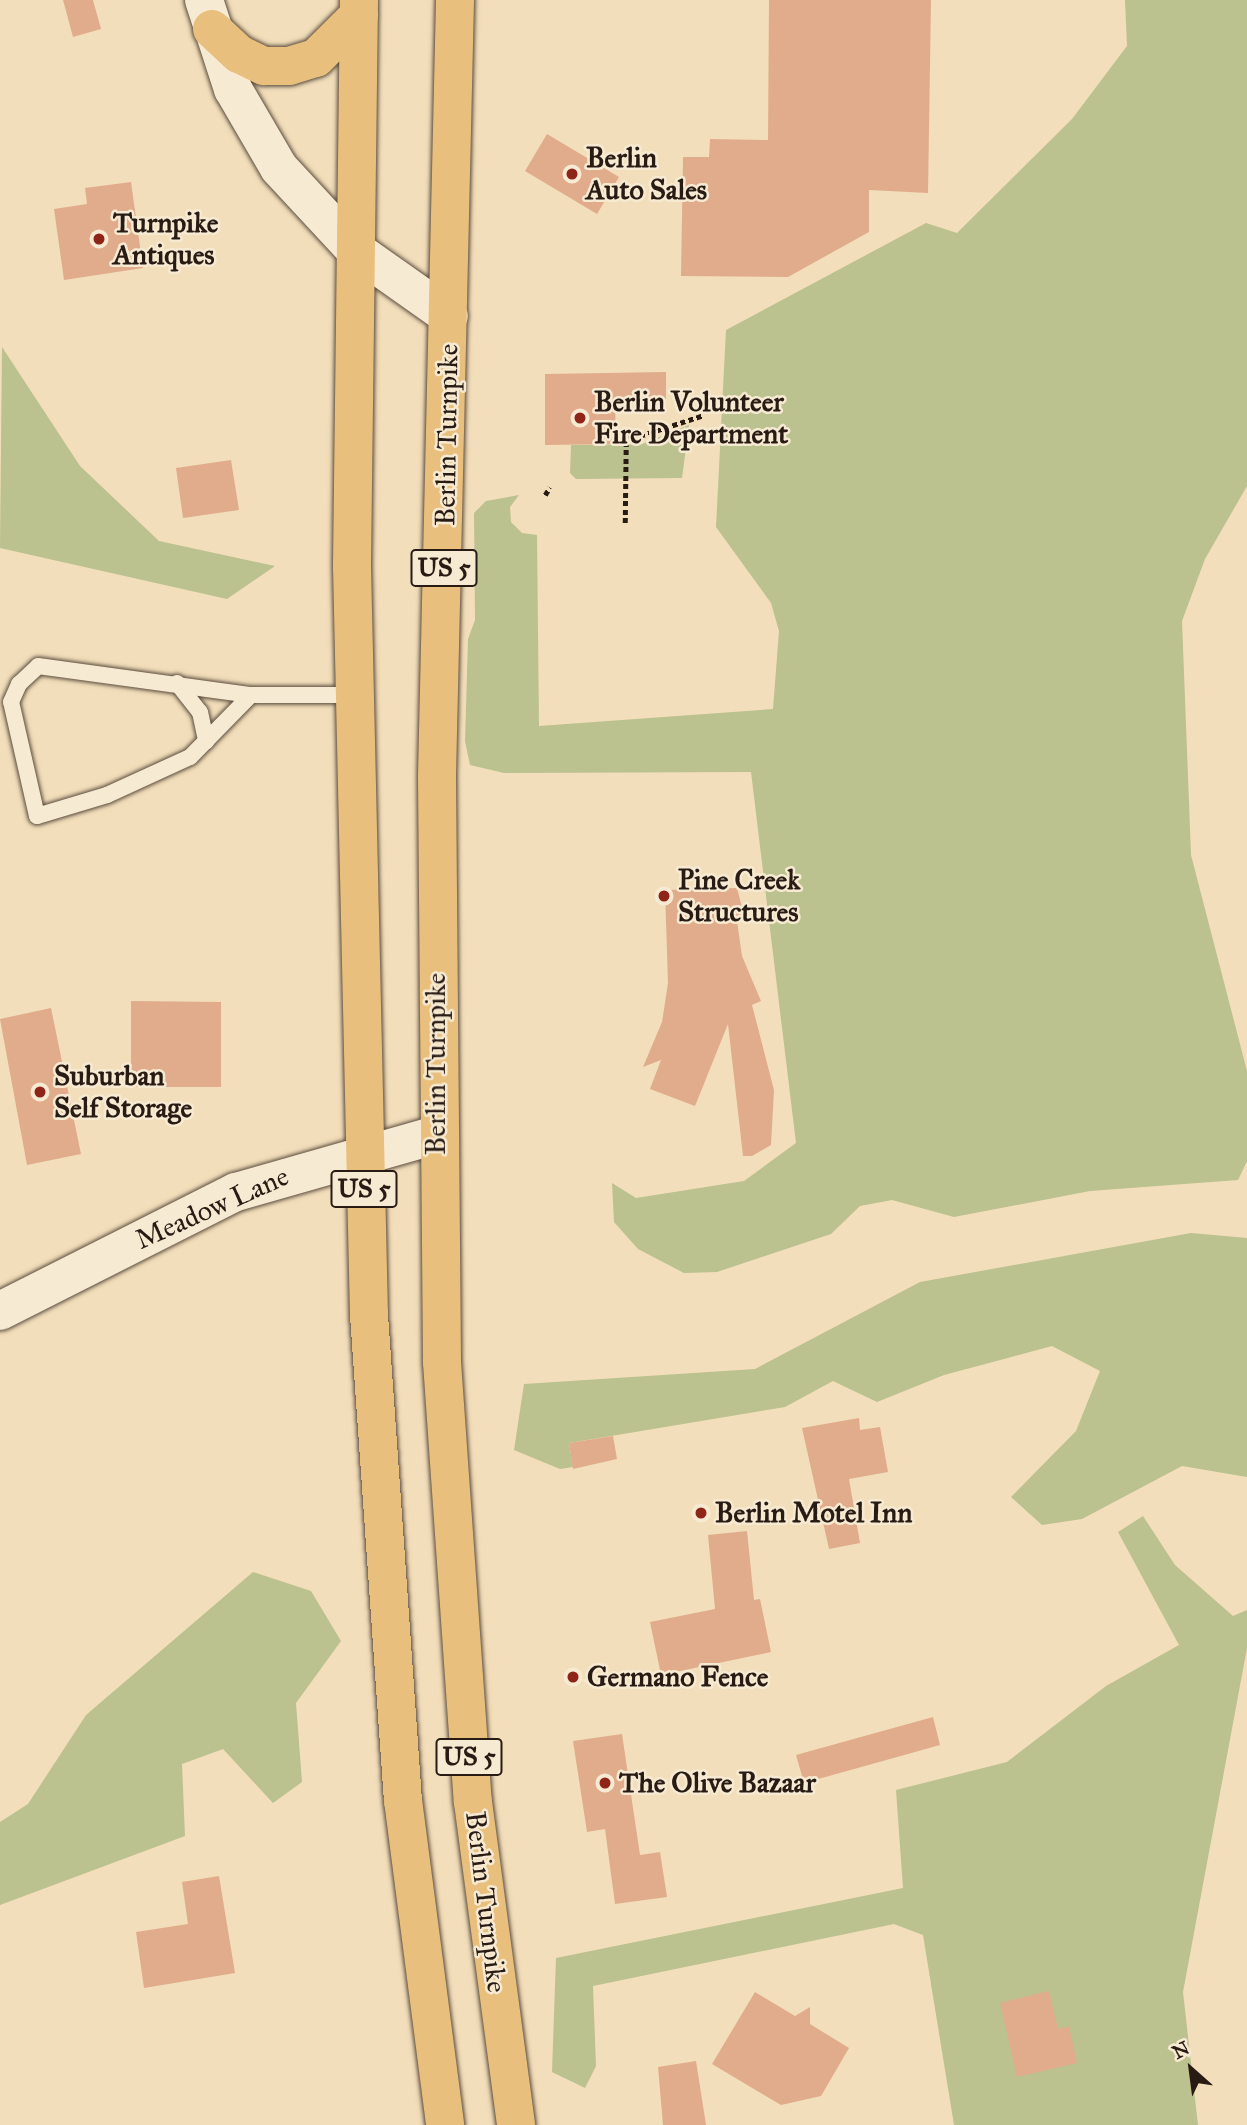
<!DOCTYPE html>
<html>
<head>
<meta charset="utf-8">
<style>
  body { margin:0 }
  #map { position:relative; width:1247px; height:2125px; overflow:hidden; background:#f2deba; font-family:"IM FELL Great Primer",serif }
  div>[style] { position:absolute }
  .green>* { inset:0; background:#bbc18f }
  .building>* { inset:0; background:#e1ac8c }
  .path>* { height:4.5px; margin-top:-2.25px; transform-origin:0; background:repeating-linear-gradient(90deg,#281b14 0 5px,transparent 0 8.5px) }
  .roads { filter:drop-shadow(0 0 2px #5a4c3e) drop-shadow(0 0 2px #5a4c3e) }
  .service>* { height:16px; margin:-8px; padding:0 8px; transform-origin:8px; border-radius:8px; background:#f7ead2 }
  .tertiary>* { height:38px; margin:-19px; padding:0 19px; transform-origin:19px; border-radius:19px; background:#f7ead2 }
  .trunk>* { height:38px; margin:-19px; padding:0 19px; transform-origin:19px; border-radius:19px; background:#e9bf7d }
  .dots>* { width:19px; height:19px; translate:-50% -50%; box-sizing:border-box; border:4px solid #f7ead2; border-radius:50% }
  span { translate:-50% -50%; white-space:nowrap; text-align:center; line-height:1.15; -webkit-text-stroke:5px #f7ead2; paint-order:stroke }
  .shield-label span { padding:2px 5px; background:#f7ead2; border:2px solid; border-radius:5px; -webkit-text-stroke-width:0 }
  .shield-label { font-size:26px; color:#281b14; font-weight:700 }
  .poi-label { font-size:28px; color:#281b14; font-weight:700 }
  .left { translate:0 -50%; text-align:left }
  .street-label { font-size:28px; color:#281b14 }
  .north { position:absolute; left:1156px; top:2034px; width:70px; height:70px; -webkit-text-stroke:5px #f7ead2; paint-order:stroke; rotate:332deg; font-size:19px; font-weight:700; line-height:28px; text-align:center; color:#281b14 }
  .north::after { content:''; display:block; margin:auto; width:24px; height:32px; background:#281b14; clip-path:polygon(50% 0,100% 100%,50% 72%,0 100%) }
</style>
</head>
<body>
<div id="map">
  <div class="green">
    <i style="clip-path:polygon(1125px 0,1247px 0,1247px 486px,1205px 559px,1182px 621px,1191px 855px,1247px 1071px,1247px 1161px,1238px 1180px,1090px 1191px,954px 1217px,892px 1200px,860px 1206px,831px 1234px,717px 1272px,684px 1273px,638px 1249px,614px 1222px,612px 1183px,636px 1198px,744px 1181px,796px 1143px,751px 772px,504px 773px,470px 765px,465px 741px,468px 639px,475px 620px,474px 513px,486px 501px,519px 495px,510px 507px,511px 522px,522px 533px,537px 535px,539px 726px,773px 709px,779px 631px,771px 603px,716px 527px,726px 330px,926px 223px,957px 233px,1072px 119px,1127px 46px)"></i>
    <i style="clip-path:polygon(2px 347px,80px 466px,159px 541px,275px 566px,227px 599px,0 548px)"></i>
    <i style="clip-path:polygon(689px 425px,682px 478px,576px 479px,570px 473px,571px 445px,642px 444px)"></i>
    <i style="clip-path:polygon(1191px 1233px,1247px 1238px,1247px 1477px,1182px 1466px,1082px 1519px,1042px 1525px,1011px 1497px,1076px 1431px,1100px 1371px,1052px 1346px,944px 1375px,877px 1402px,833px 1381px,785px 1407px,569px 1443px,573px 1467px,560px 1469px,514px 1450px,524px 1384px,755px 1369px,920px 1282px)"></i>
    <i style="clip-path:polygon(1143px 1516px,1175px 1565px,1233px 1616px,1247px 1610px,1247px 1648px,1183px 1992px,1198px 2125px,954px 2125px,923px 1935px,894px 1924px,593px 1986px,596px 2066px,585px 2088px,552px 2072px,556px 1958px,903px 1888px,896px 1790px,1007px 1762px,1106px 1686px,1179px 1645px,1118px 1532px)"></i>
    <i style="clip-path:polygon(253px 1572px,311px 1591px,341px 1641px,296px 1703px,302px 1782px,273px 1803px,223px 1749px,182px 1764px,185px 1836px,0 1905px,0 1822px,28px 1804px,86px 1715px)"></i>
  </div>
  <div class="building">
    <i style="clip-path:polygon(63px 0,93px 0,101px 29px,73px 37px)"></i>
    <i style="clip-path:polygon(769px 0,931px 0,928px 193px,869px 190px,869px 232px,788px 277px,681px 276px,683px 157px,709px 157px,710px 139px,768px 140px)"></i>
    <i style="clip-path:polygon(547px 134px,619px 177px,597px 214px,525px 171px)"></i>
    <i style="clip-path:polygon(131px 182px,143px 268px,64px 280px,54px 209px,87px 204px,85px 188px)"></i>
    <i style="clip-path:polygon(666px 372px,666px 399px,615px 400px,616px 444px,545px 445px,545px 374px)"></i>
    <i style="clip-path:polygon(231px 460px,239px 510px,183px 518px,176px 468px)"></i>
    <i style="clip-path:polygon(737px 888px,745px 919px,737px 921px,742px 956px,761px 1001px,752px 1005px,774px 1090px,771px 1145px,752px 1156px,743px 1156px,728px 1024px,695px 1106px,650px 1089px,661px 1060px,643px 1067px,662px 1022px,668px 983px,665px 890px)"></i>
    <i style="clip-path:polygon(131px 1001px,221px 1002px,221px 1087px,131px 1087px)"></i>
    <i style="clip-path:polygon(51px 1008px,81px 1154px,27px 1165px,0 1019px)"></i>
    <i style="clip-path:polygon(859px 1418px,860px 1430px,880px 1427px,888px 1472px,849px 1479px,860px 1543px,829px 1549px,802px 1428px)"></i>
    <i style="clip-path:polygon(613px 1436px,617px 1459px,573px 1469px,569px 1443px)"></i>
    <i style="clip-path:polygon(747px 1531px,754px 1600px,760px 1599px,771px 1652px,661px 1675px,650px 1622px,715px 1609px,708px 1535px)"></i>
    <i style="clip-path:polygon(933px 1717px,940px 1745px,804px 1783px,796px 1755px)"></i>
    <i style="clip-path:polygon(622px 1734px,640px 1855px,660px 1852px,667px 1897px,615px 1904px,605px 1829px,587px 1832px,573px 1741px)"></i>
    <i style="clip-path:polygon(219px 1876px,235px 1973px,144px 1988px,136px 1932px,188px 1924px,182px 1882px)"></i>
    <i style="clip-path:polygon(1049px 1991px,1058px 2029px,1069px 2026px,1077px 2063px,1017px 2077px,1000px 2003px)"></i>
    <i style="clip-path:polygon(755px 1992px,795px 2016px,810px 2007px,810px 2024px,849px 2048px,821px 2096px,781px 2105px,712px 2064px)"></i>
    <i style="clip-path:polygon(696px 2061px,706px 2125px,663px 2125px,658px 2067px)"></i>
  </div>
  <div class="path">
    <i style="left:616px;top:435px;width:24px;rotate:2deg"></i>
    <i style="left:640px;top:436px;width:67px;rotate:-18.2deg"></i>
    <i style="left:545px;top:495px;width:9px;rotate:-58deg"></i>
    <i style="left:625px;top:523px;width:87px;rotate:-89.3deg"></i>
  </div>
  <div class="roads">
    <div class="service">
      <i style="left:177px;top:683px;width:37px;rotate:52deg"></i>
      <i style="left:200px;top:712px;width:30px;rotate:78deg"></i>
      <i style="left:251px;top:695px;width:87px;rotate:134.5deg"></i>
      <i style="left:190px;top:757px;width:91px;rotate:155.4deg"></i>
      <i style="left:107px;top:795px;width:73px;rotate:163.3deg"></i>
      <i style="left:37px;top:816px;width:117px;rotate:-102.8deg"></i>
      <i style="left:11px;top:702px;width:20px;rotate:-66deg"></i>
      <i style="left:19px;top:684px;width:26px;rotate:-43deg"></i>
      <i style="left:38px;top:666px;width:215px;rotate:7.8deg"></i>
      <i style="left:251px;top:695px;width:102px"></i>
    </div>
    <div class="tertiary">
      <i style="left:204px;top:0;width:94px;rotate:72deg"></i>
      <i style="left:233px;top:89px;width:91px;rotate:59.8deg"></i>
      <i style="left:279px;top:168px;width:110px;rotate:47.2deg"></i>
      <i style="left:354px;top:249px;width:116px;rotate:35.2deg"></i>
      <i style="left:0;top:1311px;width:264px;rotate:-26.8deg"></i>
      <i style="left:236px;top:1192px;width:208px;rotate:-15.9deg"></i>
    </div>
    <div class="trunk">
      <i style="left:359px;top:0;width:566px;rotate:90.71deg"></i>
      <i style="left:352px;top:566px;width:749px;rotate:88.7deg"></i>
      <i style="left:369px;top:1315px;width:486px;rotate:86deg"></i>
      <i style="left:403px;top:1800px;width:328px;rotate:82.6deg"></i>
      <i style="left:455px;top:0;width:777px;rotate:91.33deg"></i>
      <i style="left:437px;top:777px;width:585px;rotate:89.51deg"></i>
      <i style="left:442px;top:1362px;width:441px;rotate:86deg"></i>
      <i style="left:473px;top:1802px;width:326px;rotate:82.4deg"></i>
      <i style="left:212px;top:29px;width:37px;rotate:43deg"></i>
      <i style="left:239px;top:54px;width:28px;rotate:26deg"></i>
      <i style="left:264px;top:66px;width:25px"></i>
      <i style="left:289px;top:66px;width:28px;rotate:-17deg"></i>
      <i style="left:316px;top:58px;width:61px;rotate:-45deg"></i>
    </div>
  </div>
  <div class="dots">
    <i style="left:572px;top:174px;background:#8f2418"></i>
    <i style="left:99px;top:239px;background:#8f2418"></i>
    <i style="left:580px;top:418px;background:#8f2418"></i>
    <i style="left:664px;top:896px;background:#8f2418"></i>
    <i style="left:40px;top:1092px;background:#8f2418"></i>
    <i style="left:701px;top:1513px;background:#8f2418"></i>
    <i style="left:573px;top:1677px;background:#8f2418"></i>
    <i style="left:605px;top:1783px;background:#8f2418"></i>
  </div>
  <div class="shield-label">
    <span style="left:444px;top:568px">US 5</span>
    <span style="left:364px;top:1189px">US 5</span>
    <span style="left:469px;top:1757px">US 5</span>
  </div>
  <div class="poi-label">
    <span class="left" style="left:586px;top:174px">Berlin<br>Auto Sales</span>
    <span class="left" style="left:113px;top:239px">Turnpike<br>Antiques</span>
    <span class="left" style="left:594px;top:418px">Berlin Volunteer<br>Fire Department</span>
    <span class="left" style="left:678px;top:896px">Pine Creek<br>Structures</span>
    <span class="left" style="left:54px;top:1092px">Suburban<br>Self Storage</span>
    <span class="left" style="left:715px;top:1513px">Berlin Motel Inn</span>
    <span class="left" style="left:587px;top:1677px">Germano Fence</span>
    <span class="left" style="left:619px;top:1783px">The Olive Bazaar</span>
  </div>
  <div class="street-label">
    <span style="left:447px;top:435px;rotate:-89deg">Berlin Turnpike</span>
    <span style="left:436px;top:1064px;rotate:-90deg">Berlin Turnpike</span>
    <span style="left:212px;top:1208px;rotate:-24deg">Meadow Lane</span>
    <span style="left:486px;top:1902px;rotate:83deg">Berlin Turnpike</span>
  </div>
  <div class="north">N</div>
</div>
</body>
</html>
